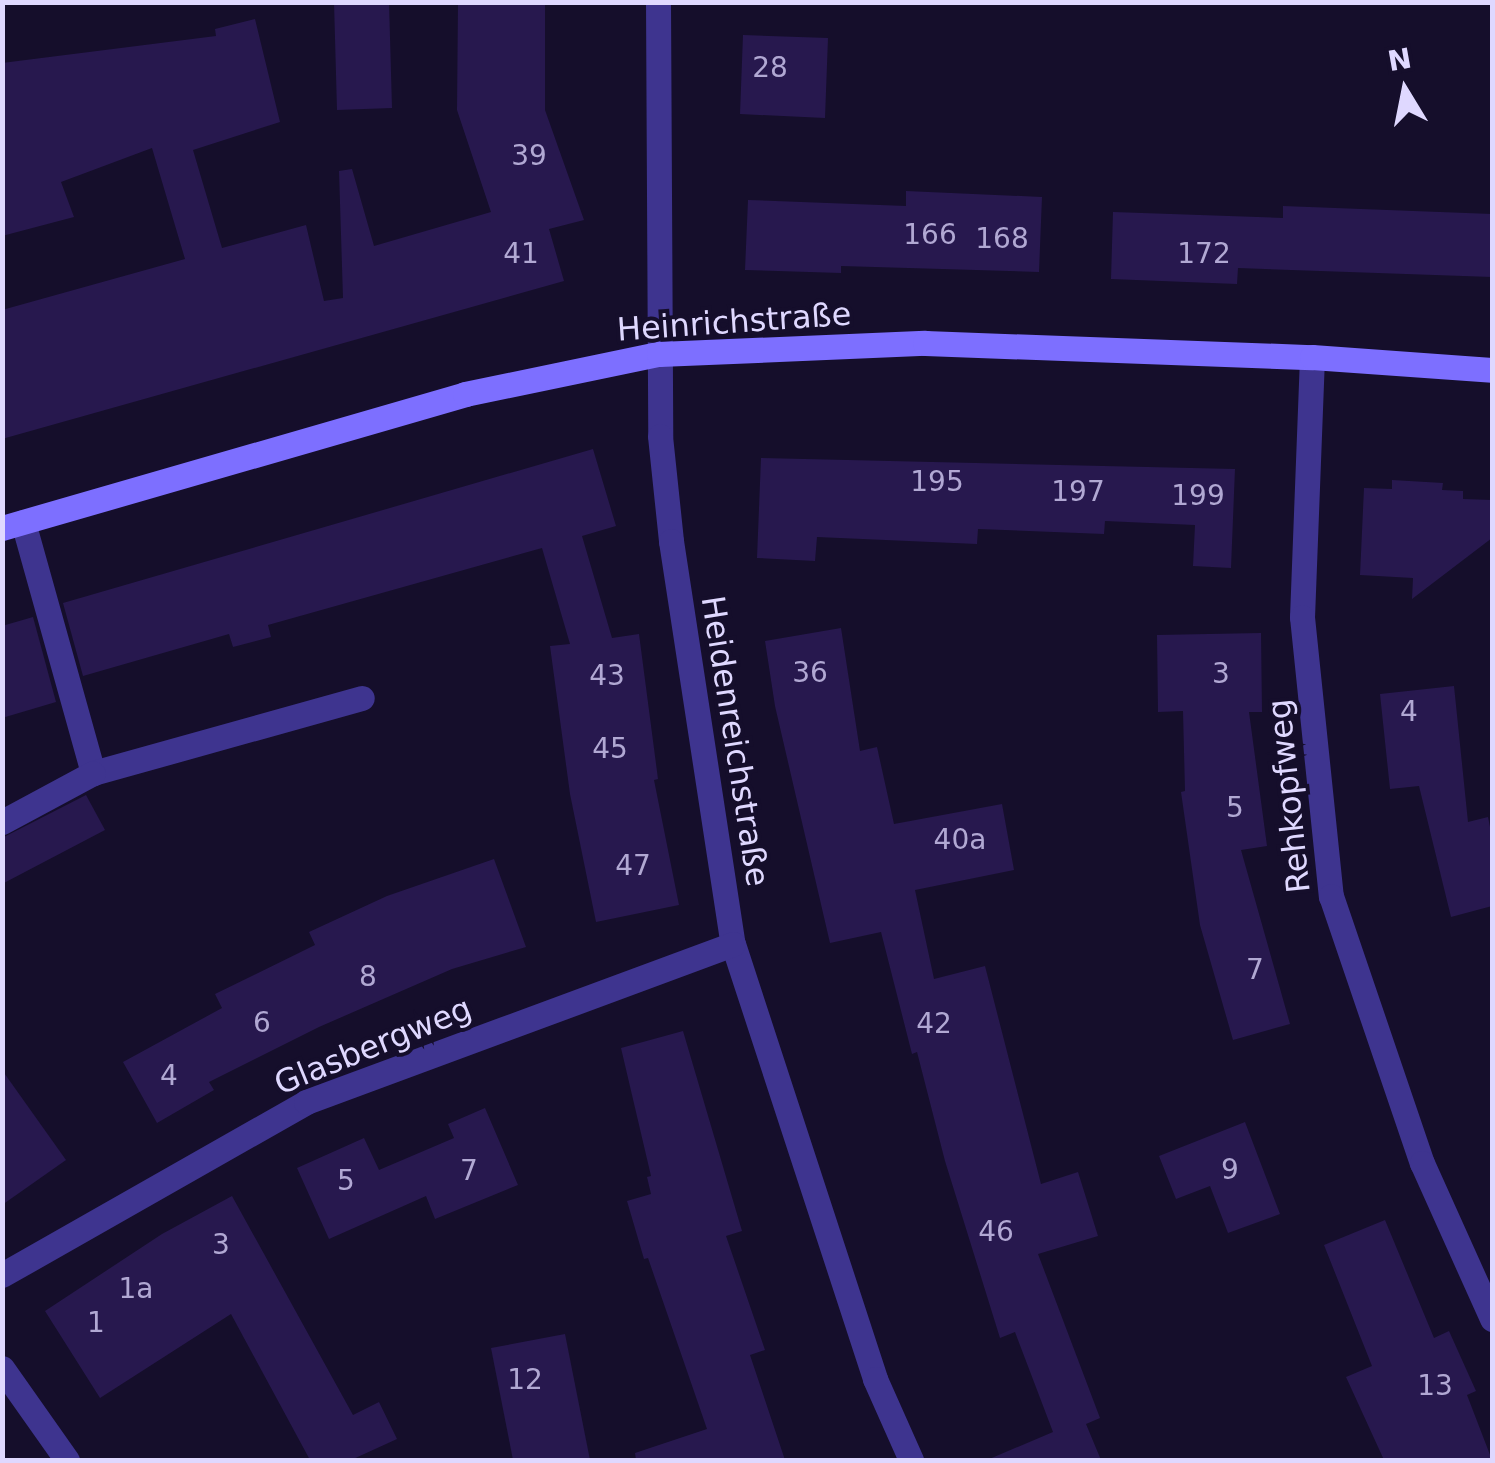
<!DOCTYPE html>
<html>
<head>
<meta charset="utf-8">
<style>
  body { margin:0 }
  #map { position:relative; width:1495px; height:1463px; overflow:hidden; background:#150e2b; font-family:"DejaVu Sans",sans-serif }
  div>[style] { position:absolute }
  .building>* { inset:0; background:#27184e }
  .lane>* { height:25px; margin:-12.5px; padding:0 12.5px; transform-origin:12.5px; border-radius:12.5px; background:#3e348f }
  .street>* { height:25px; margin:-12.5px; padding:0 12.5px; transform-origin:12.5px; border-radius:12.5px; background:#3e348f }
  .secondary>* { height:25px; margin:-12.5px; padding:0 12.5px; transform-origin:12.5px; border-radius:12.5px; background:#7d6fff }
  span { translate:-50% -50%; white-space:nowrap; text-align:center; line-height:1.15; -webkit-text-stroke:8px #150e2b; paint-order:stroke }
  .number-label { font-size:28px; color:#b1a8d3 }
  .number-label span { -webkit-text-stroke-width:0 }
  .street-label { font-size:32px; color:#dfd8ff }
  .frame { position:absolute; inset:0; border:5px solid #dfd8ff; pointer-events:none }
  .north { position:absolute; left:1355px; top:40px; width:100px; height:100px; -webkit-text-stroke:8px #150e2b; paint-order:stroke; rotate:350deg; font-size:28px; font-weight:700; line-height:40px; text-align:center; color:#dfd8ff }
  .north::after { content:''; display:block; margin:auto; width:35px; height:45px; background:#dfd8ff; clip-path:polygon(50% 0,100% 100%,50% 72%,0 100%) }
</style>
</head>
<body>
<div id="map">
  <div class="building">
    <i style="clip-path:polygon(334px 2px,389px 2px,392px 108px,337px 110px)"></i>
    <i style="clip-path:polygon(458px 2px,545px 2px,545px 110px,584px 220px,549px 229px,564px 281px,2px 439px,2px 310px,185px 259px,152px 148px,61px 182px,74px 217px,2px 236px,2px 63px,216px 36px,215px 29px,255px 19px,280px 122px,193px 150px,222px 248px,306px 225px,324px 301px,343px 298px,339px 171px,352px 169px,374px 246px,491px 212px,457px 110px)"></i>
    <i style="clip-path:polygon(743px 35px,828px 38px,825px 118px,740px 114px)"></i>
    <i style="clip-path:polygon(906px 191px,1042px 197px,1039px 272px,841px 266px,841px 273px,745px 270px,748px 200px,906px 206px)"></i>
    <i style="clip-path:polygon(1283px 206px,1492px 214px,1492px 277px,1238px 268px,1237px 284px,1111px 279px,1113px 212px,1283px 218px)"></i>
    <i style="clip-path:polygon(593px 449px,616px 526px,582px 536px,612px 638px,639px 634px,658px 779px,654px 780px,679px 905px,596px 922px,570px 794px,550px 646px,570px 644px,542px 548px,268px 625px,271px 637px,233px 647px,229px 634px,83px 676px,63px 603px)"></i>
    <i style="clip-path:polygon(761px 458px,1235px 469px,1231px 568px,1193px 566px,1195px 525px,1105px 521px,1104px 534px,978px 529px,977px 544px,817px 537px,815px 561px,757px 558px)"></i>
    <i style="clip-path:polygon(1392px 480px,1443px 483px,1442px 490px,1463px 491px,1463px 499px,1492px 500px,1492px 538px,1412px 599px,1413px 578px,1360px 575px,1364px 488px,1392px 489px)"></i>
    <i style="clip-path:polygon(33px 617px,56px 702px,2px 718px,2px 626px)"></i>
    <i style="clip-path:polygon(841px 628px,860px 751px,877px 747px,894px 824px,1002px 804px,1014px 870px,915px 890px,934px 979px,985px 966px,1041px 1184px,1078px 1172px,1098px 1236px,1038px 1254px,1100px 1418px,1086px 1424px,1101px 1460px,987px 1460px,1053px 1432px,1015px 1332px,1000px 1338px,945px 1161px,917px 1052px,912px 1054px,881px 932px,830px 943px,775px 706px,765px 641px)"></i>
    <i style="clip-path:polygon(1261px 633px,1262px 712px,1249px 712px,1267px 846px,1241px 850px,1290px 1024px,1233px 1040px,1200px 925px,1181px 792px,1185px 791px,1183px 711px,1158px 712px,1157px 635px)"></i>
    <i style="clip-path:polygon(1454px 686px,1468px 822px,1488px 817px,1492px 837px,1492px 906px,1451px 917px,1419px 786px,1390px 789px,1380px 694px)"></i>
    <i style="clip-path:polygon(86px 795px,105px 830px,2px 884px,2px 838px)"></i>
    <i style="clip-path:polygon(494px 859px,526px 947px,452px 969px,319px 1027px,209px 1082px,214px 1090px,157px 1123px,123px 1062px,222px 1008px,215px 994px,315px 945px,309px 932px,387px 896px)"></i>
    <i style="clip-path:polygon(683px 1031px,742px 1231px,726px 1236px,765px 1350px,750px 1355px,785px 1460px,636px 1460px,635px 1453px,707px 1429px,648px 1258px,644px 1259px,627px 1201px,651px 1194px,647px 1177px,651px 1176px,621px 1048px)"></i>
    <i style="clip-path:polygon(2px 1070px,66px 1160px,2px 1205px)"></i>
    <i style="clip-path:polygon(485px 1108px,518px 1185px,435px 1219px,426px 1196px,329px 1239px,297px 1168px,364px 1138px,379px 1170px,454px 1138px,448px 1124px)"></i>
    <i style="clip-path:polygon(1245px 1122px,1280px 1214px,1228px 1233px,1210px 1186px,1176px 1199px,1159px 1156px)"></i>
    <i style="clip-path:polygon(232px 1196px,353px 1415px,379px 1402px,397px 1439px,351px 1460px,310px 1460px,231px 1314px,100px 1398px,45px 1311px,162px 1234px)"></i>
    <i style="clip-path:polygon(1385px 1220px,1434px 1338px,1449px 1331px,1476px 1391px,1467px 1395px,1492px 1460px,1384px 1460px,1346px 1377px,1372px 1366px,1324px 1245px)"></i>
    <i style="clip-path:polygon(565px 1334px,590px 1460px,513px 1460px,491px 1348px)"></i>
  </div>
  <div class="lane">
    <i style="left:23px;top:522px;width:261px;rotate:74.4deg"></i>
    <i style="left:93px;top:773px;width:279px;rotate:-15.6deg"></i>
    <i style="left:2px;top:822px;width:103px;rotate:-28.3deg"></i>
  </div>
  <div class="street">
    <i style="left:658px;top:2px;width:434px;rotate:89.7deg"></i>
    <i style="left:660px;top:436px;width:106px;rotate:84deg"></i>
    <i style="left:671px;top:541px;width:408px;rotate:81.3deg"></i>
    <i style="left:733px;top:944px;width:458px;rotate:71.9deg"></i>
    <i style="left:875px;top:1379px;width:89px;rotate:66deg"></i>
    <i style="left:1312px;top:357px;width:260px;rotate:92.2deg"></i>
    <i style="left:1302px;top:617px;width:281px;rotate:84.1deg"></i>
    <i style="left:1331px;top:896px;width:282px;rotate:71.2deg"></i>
    <i style="left:1422px;top:1163px;width:171px;rotate:65.8deg"></i>
    <i style="left:2px;top:1275px;width:350px;rotate:-29.6deg"></i>
    <i style="left:306px;top:1102px;width:455px;rotate:-20.3deg"></i>
    <i style="left:2px;top:1368px;width:113px;rotate:54.8deg"></i>
  </div>
  <div class="secondary">
    <i style="left:2px;top:528px;width:482px;rotate:-16.1deg"></i>
    <i style="left:465px;top:394px;width:198px;rotate:-11.7deg"></i>
    <i style="left:659px;top:354px;width:266px;rotate:-2.4deg"></i>
    <i style="left:925px;top:343px;width:387px;rotate:2.1deg"></i>
    <i style="left:1312px;top:357px;width:180px;rotate:4.1deg"></i>
  </div>
  <div class="number-label">
    <span style="left:770px;top:68px">28</span>
    <span style="left:529px;top:156px">39</span>
    <span style="left:930px;top:235px">166</span>
    <span style="left:1002px;top:239px">168</span>
    <span style="left:521px;top:254px">41</span>
    <span style="left:1204px;top:254px">172</span>
    <span style="left:937px;top:482px">195</span>
    <span style="left:1078px;top:492px">197</span>
    <span style="left:1198px;top:496px">199</span>
    <span style="left:810px;top:673px">36</span>
    <span style="left:1221px;top:674px">3</span>
    <span style="left:607px;top:676px">43</span>
    <span style="left:1409px;top:712px">4</span>
    <span style="left:610px;top:749px">45</span>
    <span style="left:1235px;top:808px">5</span>
    <span style="left:960px;top:840px">40a</span>
    <span style="left:633px;top:866px">47</span>
    <span style="left:1255px;top:970px">7</span>
    <span style="left:368px;top:977px">8</span>
    <span style="left:262px;top:1023px">6</span>
    <span style="left:934px;top:1024px">42</span>
    <span style="left:169px;top:1076px">4</span>
    <span style="left:1230px;top:1170px">9</span>
    <span style="left:469px;top:1171px">7</span>
    <span style="left:346px;top:1181px">5</span>
    <span style="left:996px;top:1232px">46</span>
    <span style="left:221px;top:1245px">3</span>
    <span style="left:136px;top:1289px">1a</span>
    <span style="left:96px;top:1323px">1</span>
    <span style="left:525px;top:1380px">12</span>
    <span style="left:1435px;top:1386px">13</span>
  </div>
  <div class="street-label">
    <span style="left:734px;top:322px;rotate:-4deg">Heinrichstraße</span>
    <span style="left:735px;top:741px;rotate:81deg">Heidenreichstraße</span>
    <span style="left:1289px;top:796px;rotate:-96deg">Rehkopfweg</span>
    <span style="left:373px;top:1046px;rotate:-22deg">Glasbergweg</span>
  </div>
  <div class="frame"></div>
  <div class="north">N</div>
</div>
</body>
</html>
